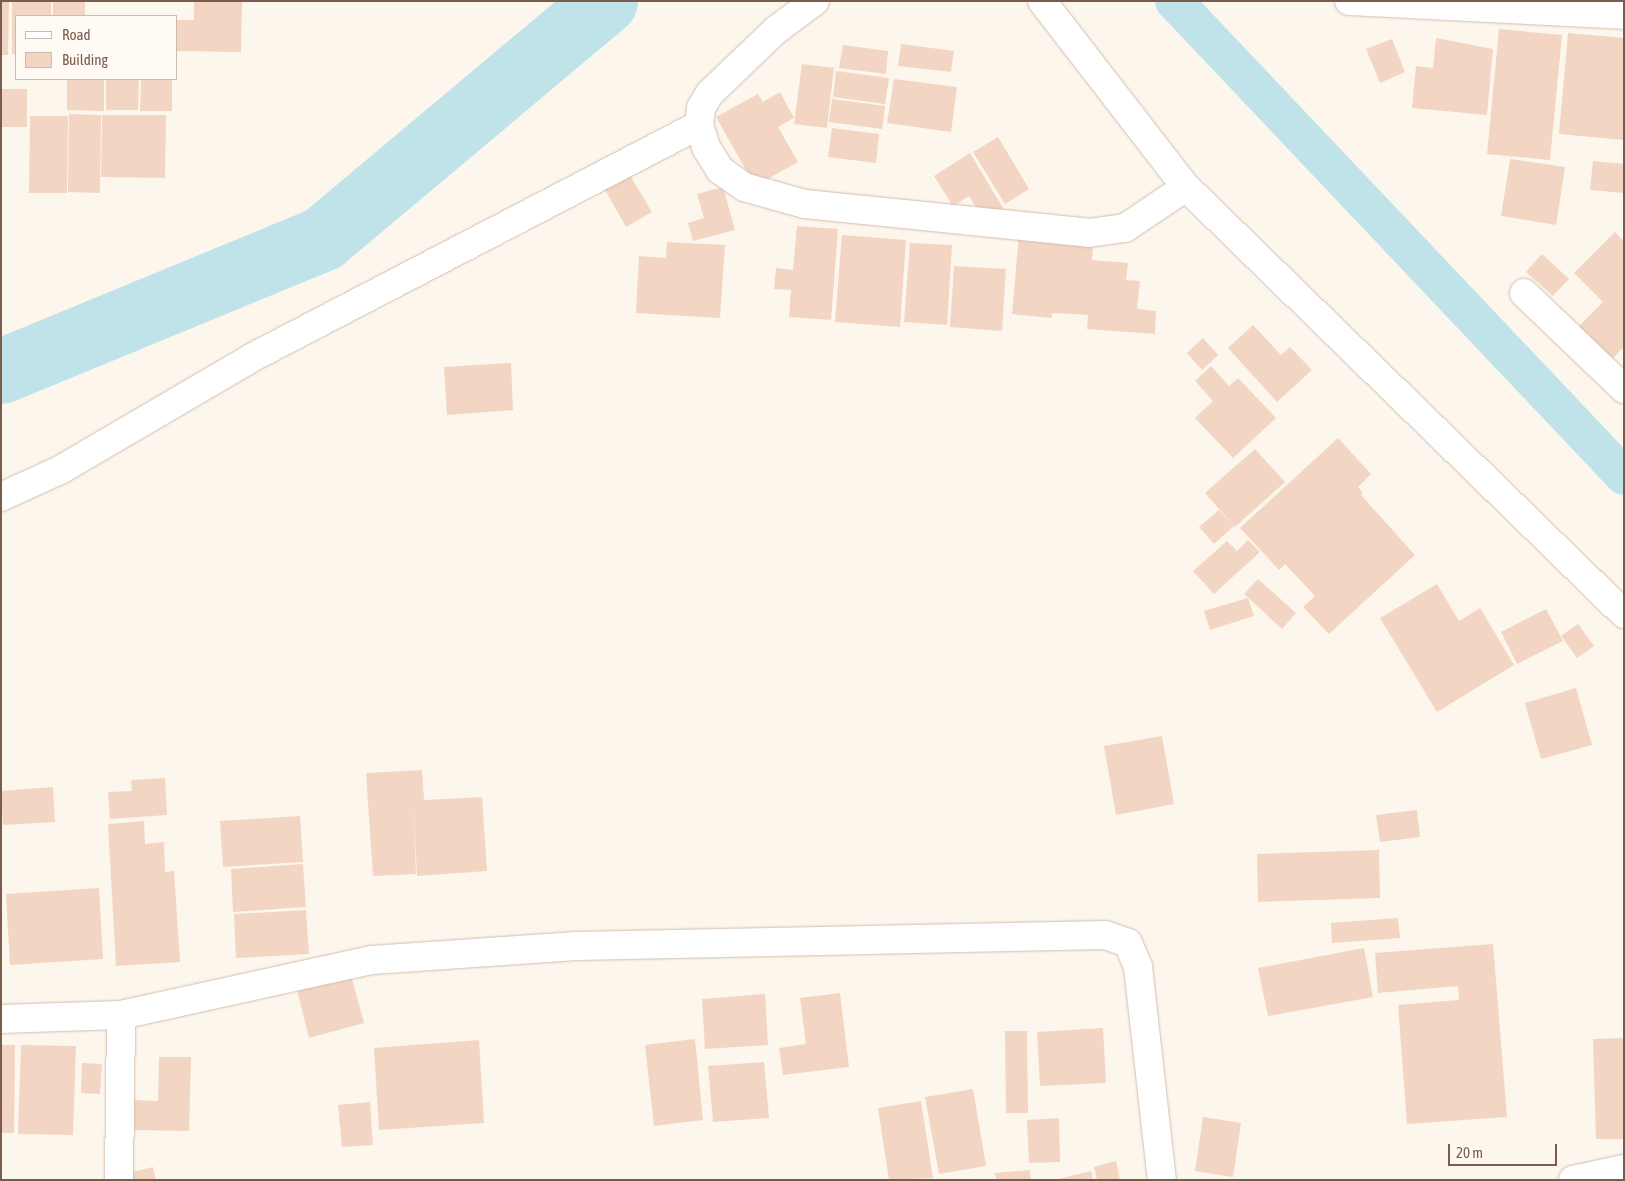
<!DOCTYPE html>
<html>
<head>
<meta charset="utf-8">
<style>
  body { margin:0 }
  #map { position:relative; width:1625px; height:1181px; overflow:hidden; background:#fdf6ec; font-family:"Asap Condensed",sans-serif }
  div>[style] { position:absolute }
  .canal>* { height:38px; margin:-19px; padding:0 19px; transform-origin:19px; border-radius:19px; background:#bfe3e8 }
  .river>* { height:65px; margin:-32.5px; padding:0 32.5px; transform-origin:32.5px; border-radius:32.5px; background:#bfe3e8 }
  .building>* { inset:0; background:#f3d5c3 }
  .roads { filter:drop-shadow(0 0 1px #d1beb0) drop-shadow(0 0 1px #d1beb0) }
  .minor>* { height:28px; margin:-14px; padding:0 14px; transform-origin:14px; border-radius:14px; background:#fff }
  .tertiary>* { height:28px; margin:-14px; padding:0 14px; transform-origin:14px; border-radius:14px; background:#fff }
  span { translate:-50% -50%; white-space:nowrap; text-align:center; line-height:1.15; -webkit-text-stroke:4px #fffaf3; paint-order:stroke }
  .frame { position:absolute; inset:0; border:2px solid #7a5c4d; pointer-events:none }
  .legend { position:absolute; left:15px; top:15px; width:162px; height:65px; box-sizing:border-box; background:#fffaf3; border:1px solid #cabbb1; margin:0; padding:6px 9px; list-style:none; font-size:15px; color:#7a5c4d }
  .legend li { display:flex; align-items:center; gap:10px; height:25px }
  .legend b { width:25px; border:1px solid #cabbb1 }
  .scale { position:absolute; left:1448px; top:1144px; width:109px; height:22px; box-sizing:border-box; border:2px solid #7a5c4d; border-top:0; padding-left:6px; font-size:15px; line-height:18px; white-space:nowrap; color:#7a5c4d; -webkit-text-stroke:4px #fffaf3; paint-order:stroke }
</style>
</head>
<body>
<div id="map">
  <div class="canal">
    <i style="left:1174px;top:1px;width:654px;rotate:46.55deg"></i>
  </div>
  <div class="river">
    <i style="left:1px;top:371px;width:348px;rotate:-22.4deg"></i>
    <i style="left:323px;top:238px;width:368px;rotate:-40deg"></i>
  </div>
  <div class="building">
    <i style="clip-path:polygon(1px 1px,9px 1px,8px 55px,1px 55px)"></i>
    <i style="clip-path:polygon(12px 1px,51px 1px,51px 16px,16px 16px,16px 54px,12px 54px)"></i>
    <i style="clip-path:polygon(53px 1px,85px 1px,85px 16px,53px 16px)"></i>
    <i style="clip-path:polygon(194px 1px,242px 1px,241px 52px,176px 51px,176px 20px,194px 20px)"></i>
    <i style="clip-path:polygon(1499px 29px,1562px 35px,1550px 160px,1487px 154px)"></i>
    <i style="clip-path:polygon(1568px 33px,1624px 38px,1624px 140px,1559px 134px)"></i>
    <i style="clip-path:polygon(1436px 38px,1493px 49px,1487px 115px,1412px 108px,1416px 66px,1433px 68px)"></i>
    <i style="clip-path:polygon(1392px 39px,1405px 72px,1380px 83px,1366px 49px)"></i>
    <i style="clip-path:polygon(901px 44px,954px 51px,951px 72px,898px 66px)"></i>
    <i style="clip-path:polygon(843px 45px,888px 51px,886px 74px,839px 68px)"></i>
    <i style="clip-path:polygon(802px 64px,834px 68px,827px 128px,794px 124px)"></i>
    <i style="clip-path:polygon(836px 71px,889px 78px,885px 104px,833px 97px)"></i>
    <i style="clip-path:polygon(67px 79px,104px 79px,104px 111px,67px 110px)"></i>
    <i style="clip-path:polygon(106px 79px,139px 79px,138px 110px,106px 110px)"></i>
    <i style="clip-path:polygon(141px 79px,172px 79px,172px 111px,140px 111px)"></i>
    <i style="clip-path:polygon(894px 79px,957px 87px,951px 132px,887px 123px)"></i>
    <i style="clip-path:polygon(1px 89px,27px 89px,27px 127px,1px 127px)"></i>
    <i style="clip-path:polygon(780px 92px,794px 118px,778px 127px,798px 162px,755px 186px,716px 117px,758px 94px,763px 102px)"></i>
    <i style="clip-path:polygon(832px 99px,885px 106px,882px 129px,829px 122px)"></i>
    <i style="clip-path:polygon(69px 114px,101px 115px,100px 193px,68px 192px)"></i>
    <i style="clip-path:polygon(102px 115px,166px 115px,165px 178px,101px 177px)"></i>
    <i style="clip-path:polygon(30px 116px,68px 116px,67px 193px,29px 193px)"></i>
    <i style="clip-path:polygon(832px 128px,879px 134px,876px 163px,828px 157px)"></i>
    <i style="clip-path:polygon(998px 137px,1029px 189px,1005px 204px,973px 152px)"></i>
    <i style="clip-path:polygon(970px 153px,1003px 208px,984px 220px,969px 196px,953px 206px,934px 176px)"></i>
    <i style="clip-path:polygon(1510px 159px,1565px 167px,1556px 225px,1501px 216px)"></i>
    <i style="clip-path:polygon(1593px 161px,1624px 164px,1624px 193px,1590px 190px)"></i>
    <i style="clip-path:polygon(629px 174px,652px 212px,626px 227px,604px 188px)"></i>
    <i style="clip-path:polygon(723px 187px,735px 230px,693px 241px,688px 223px,704px 218px,697px 194px)"></i>
    <i style="clip-path:polygon(797px 226px,838px 229px,831px 320px,789px 317px,791px 290px,774px 289px,776px 268px,793px 270px)"></i>
    <i style="clip-path:polygon(1615px 232px,1624px 241px,1624px 347px,1608px 363px,1574px 331px,1603px 302px,1574px 273px)"></i>
    <i style="clip-path:polygon(1019px 234px,1093px 244px,1092px 260px,1128px 263px,1126px 280px,1140px 281px,1137px 309px,1156px 311px,1155px 334px,1087px 329px,1088px 315px,1052px 313px,1052px 318px,1012px 314px)"></i>
    <i style="clip-path:polygon(842px 235px,906px 240px,900px 327px,835px 322px)"></i>
    <i style="clip-path:polygon(667px 242px,725px 245px,720px 318px,636px 313px,639px 256px,666px 258px)"></i>
    <i style="clip-path:polygon(910px 243px,952px 245px,947px 325px,904px 322px)"></i>
    <i style="clip-path:polygon(1542px 254px,1569px 279px,1553px 296px,1526px 272px)"></i>
    <i style="clip-path:polygon(954px 266px,1006px 269px,1002px 331px,950px 327px)"></i>
    <i style="clip-path:polygon(1253px 325px,1281px 355px,1290px 347px,1312px 370px,1277px 402px,1228px 348px)"></i>
    <i style="clip-path:polygon(1203px 338px,1218px 355px,1202px 370px,1187px 353px)"></i>
    <i style="clip-path:polygon(511px 363px,513px 410px,447px 415px,444px 367px)"></i>
    <i style="clip-path:polygon(1211px 366px,1229px 386px,1238px 378px,1276px 418px,1233px 458px,1195px 418px,1213px 401px,1195px 381px)"></i>
    <i style="clip-path:polygon(1338px 438px,1371px 474px,1358px 487px,1363px 493px,1361px 495px,1415px 555px,1329px 634px,1303px 607px,1315px 596px,1285px 564px,1279px 570px,1240px 528px)"></i>
    <i style="clip-path:polygon(1255px 449px,1285px 482px,1235px 527px,1205px 493px)"></i>
    <i style="clip-path:polygon(1219px 510px,1234px 526px,1214px 544px,1199px 527px)"></i>
    <i style="clip-path:polygon(1248px 540px,1260px 552px,1214px 594px,1193px 571px,1227px 541px,1237px 551px)"></i>
    <i style="clip-path:polygon(1258px 579px,1296px 613px,1282px 629px,1244px 594px)"></i>
    <i style="clip-path:polygon(1437px 584px,1459px 621px,1480px 608px,1514px 665px,1437px 712px,1380px 618px)"></i>
    <i style="clip-path:polygon(1248px 598px,1254px 616px,1210px 630px,1204px 611px)"></i>
    <i style="clip-path:polygon(1546px 609px,1563px 641px,1517px 664px,1501px 632px)"></i>
    <i style="clip-path:polygon(1578px 624px,1594px 646px,1577px 658px,1561px 636px)"></i>
    <i style="clip-path:polygon(1576px 688px,1592px 745px,1541px 759px,1525px 703px)"></i>
    <i style="clip-path:polygon(1162px 736px,1174px 804px,1116px 815px,1104px 746px)"></i>
    <i style="clip-path:polygon(422px 770px,424px 800px,482px 797px,487px 871px,417px 876px,413px 801px,416px 874px,373px 876px,366px 773px)"></i>
    <i style="clip-path:polygon(165px 778px,167px 815px,110px 819px,108px 792px,132px 791px,131px 780px)"></i>
    <i style="clip-path:polygon(53px 787px,55px 822px,3px 825px,1px 791px)"></i>
    <i style="clip-path:polygon(1417px 810px,1420px 837px,1380px 842px,1376px 815px)"></i>
    <i style="clip-path:polygon(300px 816px,303px 862px,223px 867px,220px 821px)"></i>
    <i style="clip-path:polygon(144px 821px,145px 844px,164px 842px,165px 872px,174px 871px,180px 962px,116px 966px,108px 824px)"></i>
    <i style="clip-path:polygon(1379px 850px,1380px 898px,1258px 902px,1257px 854px)"></i>
    <i style="clip-path:polygon(303px 864px,306px 907px,233px 912px,231px 869px)"></i>
    <i style="clip-path:polygon(99px 888px,103px 959px,10px 965px,6px 894px)"></i>
    <i style="clip-path:polygon(306px 910px,309px 954px,236px 958px,234px 914px)"></i>
    <i style="clip-path:polygon(1398px 918px,1400px 938px,1332px 943px,1331px 923px)"></i>
    <i style="clip-path:polygon(1493px 944px,1507px 1117px,1407px 1124px,1398px 1005px,1459px 1000px,1458px 986px,1378px 993px,1375px 953px)"></i>
    <i style="clip-path:polygon(1364px 948px,1373px 997px,1268px 1016px,1258px 968px)"></i>
    <i style="clip-path:polygon(349px 968px,364px 1023px,309px 1038px,295px 982px)"></i>
    <i style="clip-path:polygon(840px 993px,849px 1067px,783px 1075px,779px 1048px,806px 1044px,800px 998px)"></i>
    <i style="clip-path:polygon(765px 994px,768px 1045px,705px 1049px,702px 999px)"></i>
    <i style="clip-path:polygon(1103px 1028px,1106px 1083px,1040px 1086px,1037px 1032px)"></i>
    <i style="clip-path:polygon(1005px 1031px,1027px 1031px,1028px 1113px,1006px 1113px)"></i>
    <i style="clip-path:polygon(1624px 1038px,1624px 1139px,1596px 1139px,1593px 1039px)"></i>
    <i style="clip-path:polygon(695px 1039px,703px 1120px,654px 1126px,645px 1045px)"></i>
    <i style="clip-path:polygon(479px 1040px,484px 1123px,379px 1130px,374px 1048px)"></i>
    <i style="clip-path:polygon(1px 1045px,15px 1045px,14px 1133px,1px 1133px)"></i>
    <i style="clip-path:polygon(21px 1045px,76px 1046px,73px 1135px,18px 1134px)"></i>
    <i style="clip-path:polygon(159px 1057px,191px 1057px,189px 1131px,133px 1130px,134px 1100px,158px 1101px)"></i>
    <i style="clip-path:polygon(764px 1062px,769px 1118px,713px 1122px,708px 1066px)"></i>
    <i style="clip-path:polygon(82px 1063px,102px 1064px,100px 1094px,81px 1093px)"></i>
    <i style="clip-path:polygon(973px 1089px,986px 1166px,939px 1174px,925px 1097px)"></i>
    <i style="clip-path:polygon(921px 1101px,933px 1178px,889px 1180px,878px 1108px)"></i>
    <i style="clip-path:polygon(370px 1102px,373px 1145px,342px 1147px,338px 1105px)"></i>
    <i style="clip-path:polygon(1203px 1117px,1241px 1123px,1233px 1177px,1195px 1171px)"></i>
    <i style="clip-path:polygon(1059px 1118px,1060px 1162px,1029px 1163px,1027px 1120px)"></i>
    <i style="clip-path:polygon(1116px 1161px,1120px 1180px,1097px 1180px,1094px 1167px)"></i>
    <i style="clip-path:polygon(153px 1167px,156px 1180px,130px 1180px,128px 1173px)"></i>
    <i style="clip-path:polygon(1030px 1170px,1031px 1180px,996px 1180px,995px 1173px)"></i>
    <i style="clip-path:polygon(1091px 1171px,1093px 1180px,1058px 1180px,1058px 1179px)"></i>
  </div>
  <div class="roads">
    <div class="minor">
      <i style="left:815px;top:1px;width:49px;rotate:143.4deg"></i>
      <i style="left:776px;top:30px;width:91px;rotate:136.3deg"></i>
      <i style="left:710px;top:93px;width:17px;rotate:121deg"></i>
      <i style="left:701px;top:108px;width:17px;rotate:97deg"></i>
      <i style="left:699px;top:125px;width:25px;rotate:72deg"></i>
      <i style="left:707px;top:149px;width:25px;rotate:58deg"></i>
      <i style="left:720px;top:170px;width:29px;rotate:35deg"></i>
      <i style="left:744px;top:187px;width:63px;rotate:15.6deg"></i>
      <i style="left:805px;top:204px;width:285px;rotate:5.8deg"></i>
      <i style="left:1089px;top:233px;width:36px;rotate:-8deg"></i>
      <i style="left:1125px;top:228px;width:73px;rotate:-33.9deg"></i>
      <i style="left:1349px;top:1px;width:275px;rotate:2.9deg"></i>
      <i style="left:1524px;top:293px;width:139px;rotate:43.8deg"></i>
      <i style="left:1px;top:497px;width:65px;rotate:-24.6deg"></i>
      <i style="left:60px;top:470px;width:224px;rotate:-30.3deg"></i>
      <i style="left:253px;top:357px;width:503px;rotate:-27.48deg"></i>
      <i style="left:1px;top:1019px;width:120px;rotate:-1.9deg"></i>
      <i style="left:121px;top:1015px;width:257px;rotate:-12.4deg"></i>
      <i style="left:372px;top:960px;width:205px;rotate:-3.9deg"></i>
      <i style="left:577px;top:946px;width:528px;rotate:-1.19deg"></i>
      <i style="left:1105px;top:935px;width:24px;rotate:19deg"></i>
      <i style="left:1128px;top:943px;width:26px;rotate:67deg"></i>
      <i style="left:1138px;top:967px;width:214px;rotate:83.6deg"></i>
      <i style="left:119px;top:1180px;width:165px;rotate:-89.3deg"></i>
    </div>
    <div class="tertiary">
      <i style="left:1042px;top:1px;width:235px;rotate:52.3deg"></i>
      <i style="left:1186px;top:187px;width:612px;rotate:44.27deg"></i>
      <i style="left:1573px;top:1180px;width:52px;rotate:-12.2deg"></i>
    </div>
  </div>
  <div class="frame"></div>
  <ul class="legend">
  <li><b style="height:6px;background:#fff"></b>Road</li>
  <li><b style="height:14px;background:#f3d5c3"></b>Building</li>
  </ul>
  <div class="scale">20 m</div>
</div>
</body>
</html>
